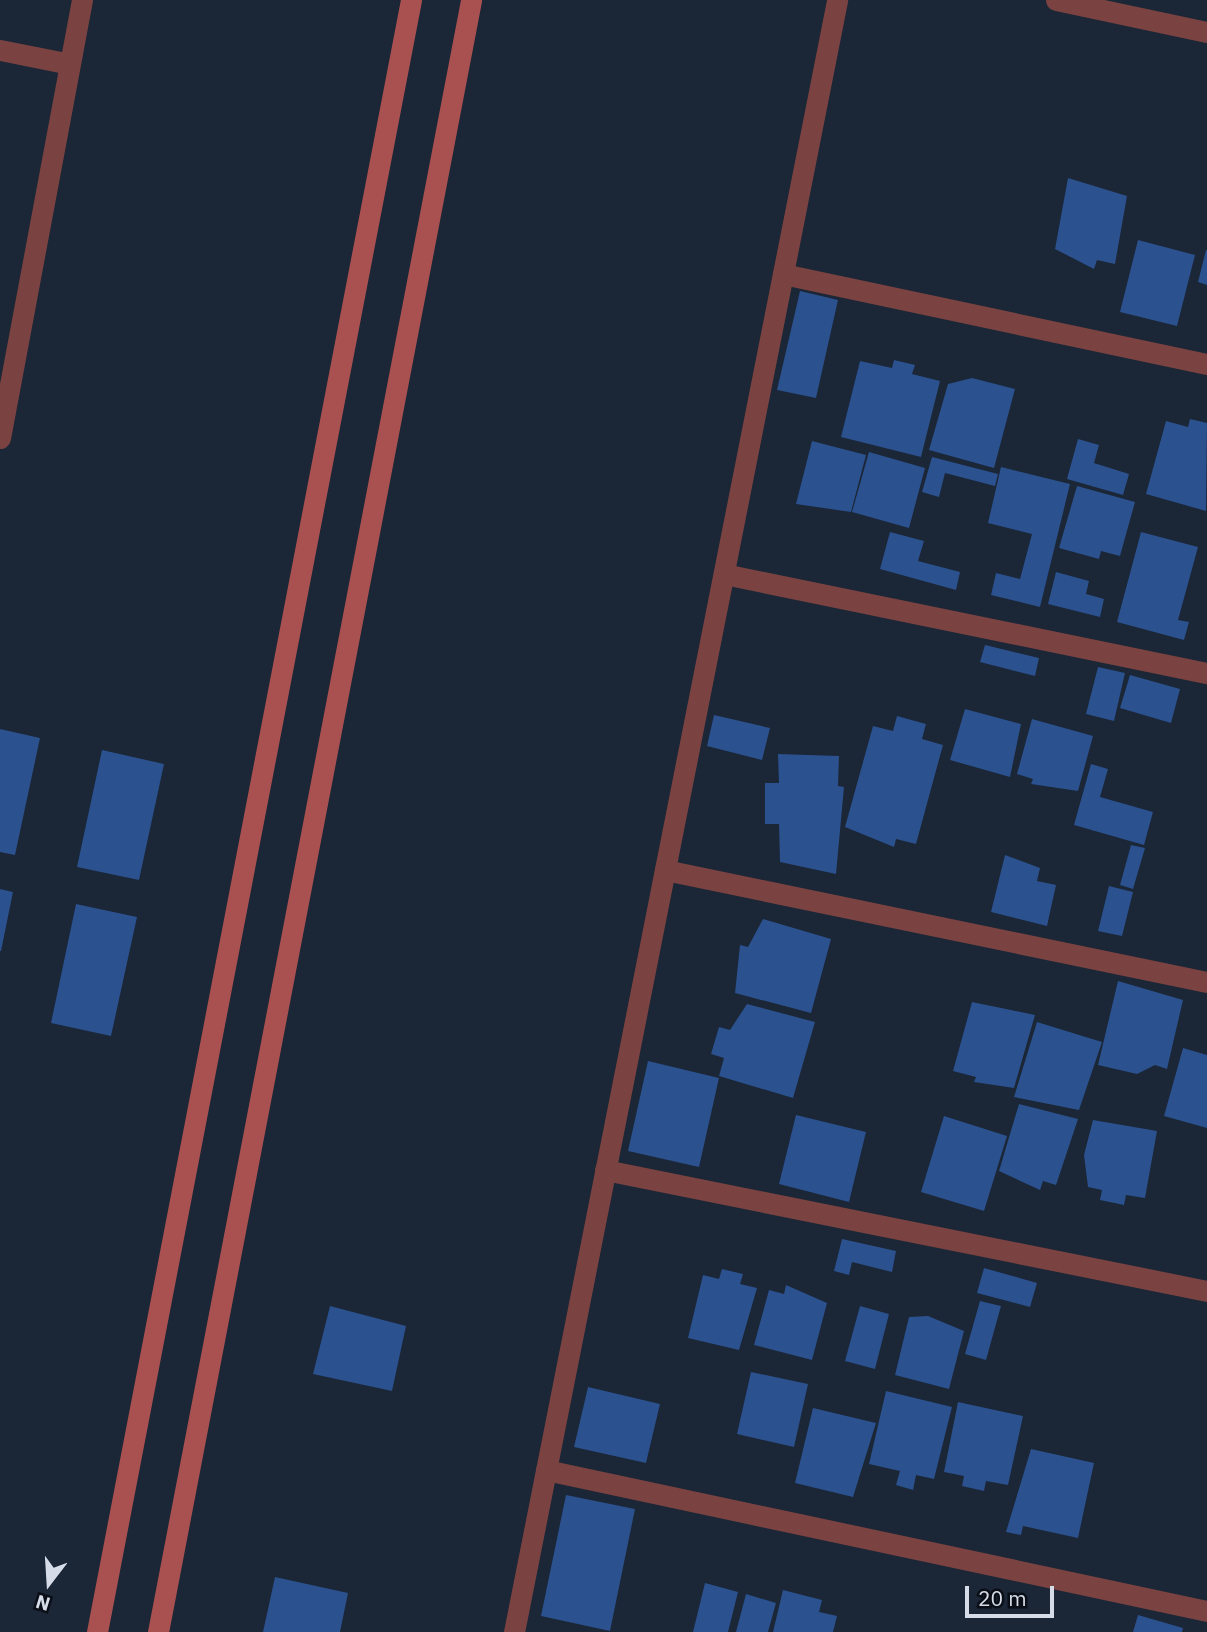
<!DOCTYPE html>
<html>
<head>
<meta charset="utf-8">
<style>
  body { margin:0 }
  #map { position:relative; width:1207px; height:1632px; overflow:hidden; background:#1b2636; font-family:"IBM Plex Sans",sans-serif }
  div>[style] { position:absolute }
  .building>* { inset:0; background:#2b518e }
  .minor>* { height:21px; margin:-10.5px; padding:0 10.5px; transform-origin:10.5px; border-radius:10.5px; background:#7a4341 }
  .secondary>* { height:21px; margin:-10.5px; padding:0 10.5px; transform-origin:10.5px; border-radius:10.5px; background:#a85150 }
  span { translate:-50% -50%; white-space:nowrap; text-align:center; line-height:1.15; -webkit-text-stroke:5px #0a0e16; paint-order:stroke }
  .north { position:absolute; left:14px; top:1548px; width:70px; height:70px; -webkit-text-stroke:5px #0a0e16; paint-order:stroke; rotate:197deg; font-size:19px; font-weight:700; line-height:28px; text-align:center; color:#d6dde8 }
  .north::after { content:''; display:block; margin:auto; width:24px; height:32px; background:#d6dde8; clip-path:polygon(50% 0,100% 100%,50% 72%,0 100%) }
  .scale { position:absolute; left:965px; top:1586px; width:89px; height:32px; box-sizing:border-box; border:4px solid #d6dde8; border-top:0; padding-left:9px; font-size:21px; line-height:24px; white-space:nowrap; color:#d6dde8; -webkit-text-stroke:5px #0a0e16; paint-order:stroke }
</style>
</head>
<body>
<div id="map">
  <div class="building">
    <i style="clip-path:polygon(1068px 178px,1127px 196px,1115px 264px,1097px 260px,1094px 269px,1055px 249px)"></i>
    <i style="clip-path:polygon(1138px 240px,1195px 255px,1177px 326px,1120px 312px)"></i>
    <i style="clip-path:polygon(1206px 250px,1207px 250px,1207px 285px,1198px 282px)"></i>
    <i style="clip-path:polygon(800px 291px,838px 300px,816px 398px,777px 390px)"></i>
    <i style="clip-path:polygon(894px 360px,915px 365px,912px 374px,940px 381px,921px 457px,841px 437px,860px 361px,892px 368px)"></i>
    <i style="clip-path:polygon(972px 378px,1015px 389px,994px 468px,929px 450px,948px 384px)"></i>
    <i style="clip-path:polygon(1190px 419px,1207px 423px,1206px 511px,1146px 494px,1166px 421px,1188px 427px)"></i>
    <i style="clip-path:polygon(1078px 439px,1099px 445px,1094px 463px,1129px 474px,1123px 495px,1067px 479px)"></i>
    <i style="clip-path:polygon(812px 441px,866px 455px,851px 512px,796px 504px)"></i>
    <i style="clip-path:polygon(869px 452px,925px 468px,909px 528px,852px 512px)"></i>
    <i style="clip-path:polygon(932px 457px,998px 474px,995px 486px,945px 473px,939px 497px,922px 492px)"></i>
    <i style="clip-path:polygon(1001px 467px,1070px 484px,1040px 607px,991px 595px,996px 573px,1020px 579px,1032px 534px,988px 523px)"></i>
    <i style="clip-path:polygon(1077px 486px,1135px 502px,1120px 556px,1101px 551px,1099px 559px,1059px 548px)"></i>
    <i style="clip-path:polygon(890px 532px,924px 541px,918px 561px,960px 572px,956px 590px,880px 569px)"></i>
    <i style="clip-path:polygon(1141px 532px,1198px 547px,1178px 620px,1189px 622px,1184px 640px,1117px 622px)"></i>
    <i style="clip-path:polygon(1056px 572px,1089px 581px,1086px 594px,1104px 599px,1100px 617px,1048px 604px)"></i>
    <i style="clip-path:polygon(985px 645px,1039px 658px,1035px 676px,980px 662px)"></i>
    <i style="clip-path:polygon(1098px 667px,1125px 673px,1114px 721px,1086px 714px)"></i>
    <i style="clip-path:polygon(1130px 675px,1180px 689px,1171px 723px,1120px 708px)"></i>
    <i style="clip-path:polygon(965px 709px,1021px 724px,1010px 777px,950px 760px)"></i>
    <i style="clip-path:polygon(714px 715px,770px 728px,762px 760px,707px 746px)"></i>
    <i style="clip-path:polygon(897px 716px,926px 724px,922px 739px,943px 745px,916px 844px,896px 839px,894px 847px,845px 827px,873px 726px,893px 731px)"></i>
    <i style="clip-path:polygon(1032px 719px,1093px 736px,1078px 791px,1031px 784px,1033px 779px,1017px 774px)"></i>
    <i style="clip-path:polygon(0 729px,40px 738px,15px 855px,0 852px)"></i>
    <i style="clip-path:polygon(102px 750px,164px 764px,139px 880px,77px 867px)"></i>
    <i style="clip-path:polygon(778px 754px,839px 756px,838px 786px,844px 787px,836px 874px,780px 862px,779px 824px,765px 824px,765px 783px,779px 783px)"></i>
    <i style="clip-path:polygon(1091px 764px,1108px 769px,1100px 797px,1153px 812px,1144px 845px,1074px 825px)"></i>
    <i style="clip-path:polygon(1131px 845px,1145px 848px,1133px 889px,1120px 885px)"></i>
    <i style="clip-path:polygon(1005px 855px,1040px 868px,1037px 881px,1056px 885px,1047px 926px,991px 912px)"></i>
    <i style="clip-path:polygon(1109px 886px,1133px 892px,1122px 936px,1098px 931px)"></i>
    <i style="clip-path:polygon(0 889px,13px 892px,1px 951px,0 951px)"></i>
    <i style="clip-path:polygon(76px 904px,137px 917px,111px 1036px,51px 1023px)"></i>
    <i style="clip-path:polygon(763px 919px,831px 939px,811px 1013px,735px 993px,740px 945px,748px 947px)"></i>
    <i style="clip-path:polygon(1118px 981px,1183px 1000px,1167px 1069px,1155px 1065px,1137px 1074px,1098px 1065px)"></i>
    <i style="clip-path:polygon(972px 1002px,1035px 1015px,1014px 1088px,974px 1082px,976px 1077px,953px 1071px)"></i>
    <i style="clip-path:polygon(747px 1004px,815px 1022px,793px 1098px,719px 1076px,724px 1058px,711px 1054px,719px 1027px,730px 1030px)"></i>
    <i style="clip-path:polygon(1037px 1022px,1102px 1042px,1079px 1110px,1014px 1097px)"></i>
    <i style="clip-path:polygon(1183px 1048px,1207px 1055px,1207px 1128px,1164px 1116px)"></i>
    <i style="clip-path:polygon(648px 1061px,719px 1078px,699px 1167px,628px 1151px)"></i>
    <i style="clip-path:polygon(1019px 1104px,1078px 1119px,1056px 1185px,1043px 1181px,1040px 1190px,999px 1171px)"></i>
    <i style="clip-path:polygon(796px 1115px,866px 1132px,849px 1202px,779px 1184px)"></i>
    <i style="clip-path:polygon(944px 1116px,1007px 1136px,984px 1211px,921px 1192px)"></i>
    <i style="clip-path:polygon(1093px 1120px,1157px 1131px,1145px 1198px,1126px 1195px,1124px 1205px,1100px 1200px,1102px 1190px,1088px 1187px,1084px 1155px)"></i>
    <i style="clip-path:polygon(842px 1239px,896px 1251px,892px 1272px,852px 1262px,849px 1275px,834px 1271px)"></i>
    <i style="clip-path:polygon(984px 1268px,1037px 1283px,1030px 1307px,977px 1293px)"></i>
    <i style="clip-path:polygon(722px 1269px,743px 1274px,740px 1284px,757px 1288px,739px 1350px,688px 1338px,703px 1275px,719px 1279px)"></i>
    <i style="clip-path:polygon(786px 1285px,827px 1303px,812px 1360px,754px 1345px,769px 1290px,784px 1294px)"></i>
    <i style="clip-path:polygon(980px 1301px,1001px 1306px,986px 1360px,965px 1354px)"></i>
    <i style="clip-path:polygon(330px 1306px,406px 1326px,392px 1391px,313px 1374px)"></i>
    <i style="clip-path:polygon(860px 1306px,889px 1314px,875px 1369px,845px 1361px)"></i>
    <i style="clip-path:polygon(928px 1316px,964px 1331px,949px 1389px,895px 1375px,909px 1317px)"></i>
    <i style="clip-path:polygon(751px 1372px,808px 1384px,794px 1447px,737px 1434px)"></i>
    <i style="clip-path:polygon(588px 1387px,660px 1404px,646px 1463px,574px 1447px)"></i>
    <i style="clip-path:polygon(886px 1391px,952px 1407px,934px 1479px,916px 1475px,913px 1490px,896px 1485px,900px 1471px,869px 1464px)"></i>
    <i style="clip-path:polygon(958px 1402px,1023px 1416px,1008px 1485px,986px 1481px,984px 1491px,962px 1486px,964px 1476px,944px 1472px)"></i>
    <i style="clip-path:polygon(813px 1408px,876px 1423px,853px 1497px,795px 1483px)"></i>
    <i style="clip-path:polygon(1031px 1449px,1094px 1463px,1078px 1538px,1023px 1526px,1021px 1535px,1006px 1532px)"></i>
    <i style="clip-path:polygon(566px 1495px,635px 1509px,610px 1631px,541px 1616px)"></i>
    <i style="clip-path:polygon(275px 1577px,348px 1593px,340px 1632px,263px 1632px)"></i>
    <i style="clip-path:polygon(705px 1583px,738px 1592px,728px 1632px,693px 1632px)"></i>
    <i style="clip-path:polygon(783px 1590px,822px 1600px,819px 1612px,837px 1616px,833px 1632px,773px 1632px)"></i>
    <i style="clip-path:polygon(746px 1594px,776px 1603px,768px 1632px,736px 1632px)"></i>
    <i style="clip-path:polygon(1138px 1615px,1183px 1628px,1182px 1632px,1133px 1632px)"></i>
  </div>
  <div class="minor">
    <i style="left:1056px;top:0;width:154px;rotate:12deg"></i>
    <i style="left:0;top:50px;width:71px;rotate:11.3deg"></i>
    <i style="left:783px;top:274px;width:433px;rotate:12deg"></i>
    <i style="left:0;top:438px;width:446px;rotate:-79.4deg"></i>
    <i style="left:724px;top:574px;width:493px;rotate:11.6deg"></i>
    <i style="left:665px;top:870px;width:553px;rotate:11.68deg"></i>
    <i style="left:605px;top:1170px;width:614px;rotate:11.36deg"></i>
    <i style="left:546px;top:1470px;width:676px;rotate:12.04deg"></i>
    <i style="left:514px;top:1632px;width:1664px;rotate:-78.8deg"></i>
  </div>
  <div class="secondary">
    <i style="left:97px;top:1632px;width:1662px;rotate:-79.11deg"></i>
    <i style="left:158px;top:1632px;width:1662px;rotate:-79.14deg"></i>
  </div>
  <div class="north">N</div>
  <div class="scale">20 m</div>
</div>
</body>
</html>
